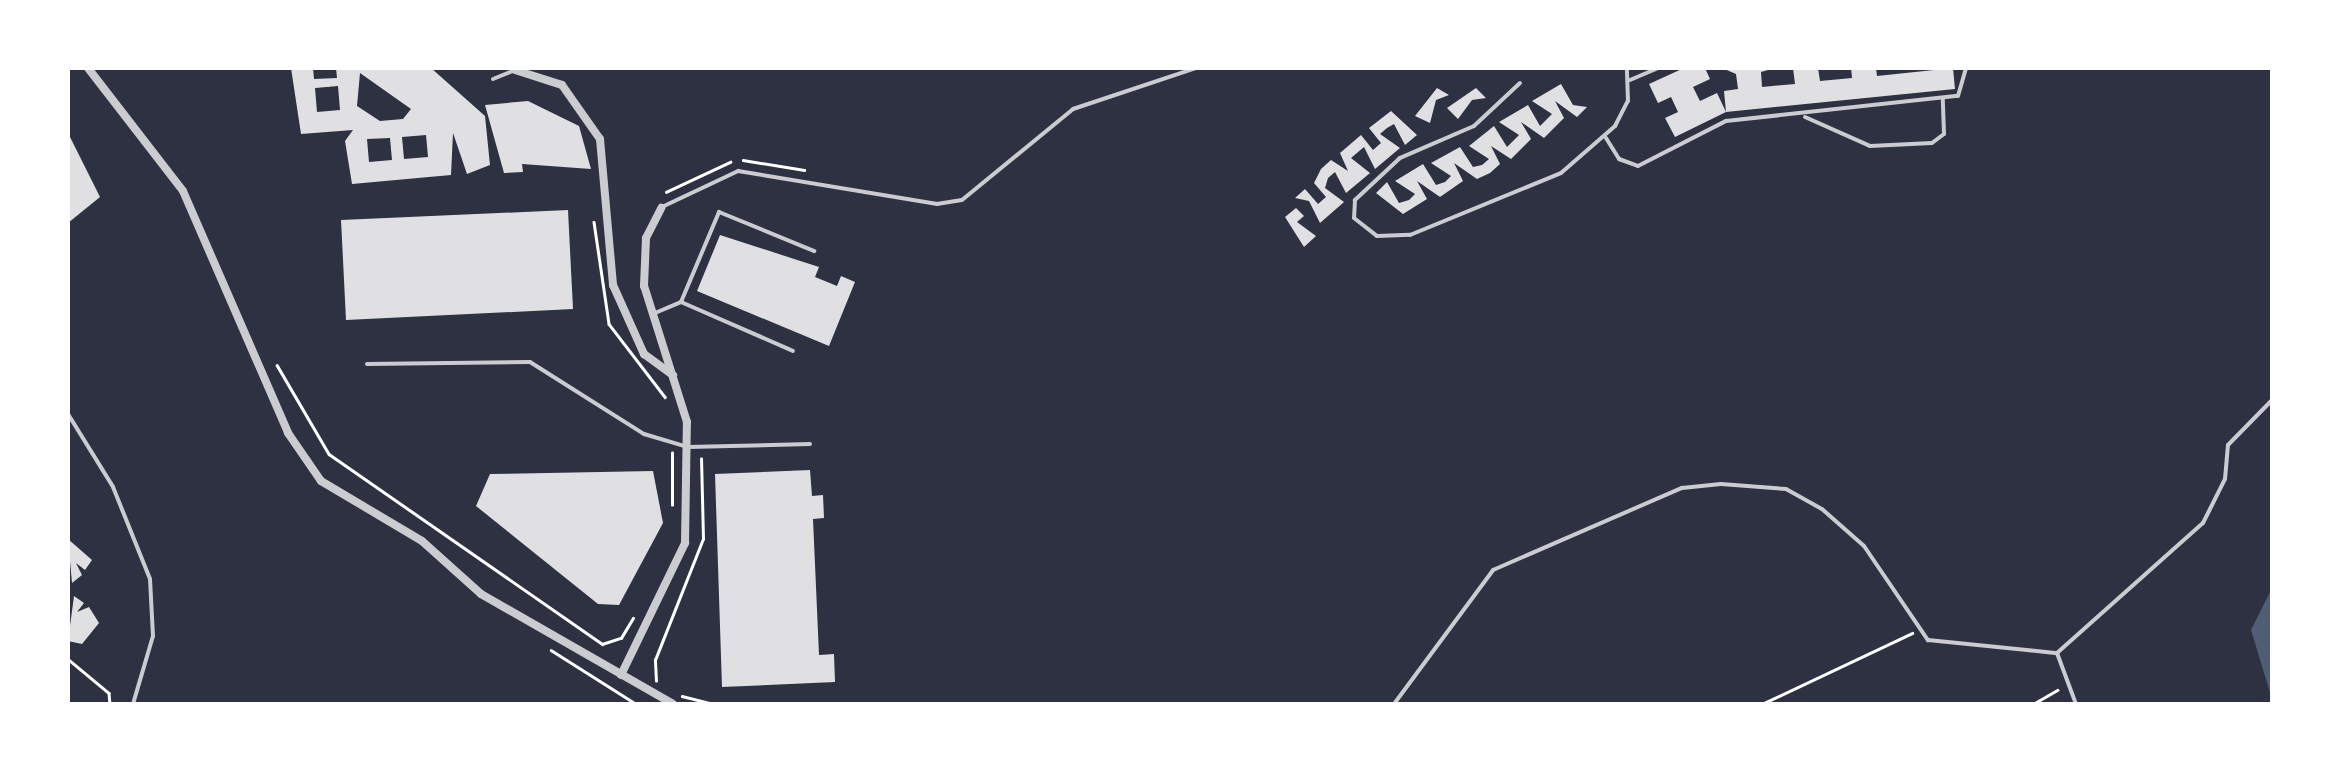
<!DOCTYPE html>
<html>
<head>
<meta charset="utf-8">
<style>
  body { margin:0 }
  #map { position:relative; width:2340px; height:772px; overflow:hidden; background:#2d3142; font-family:"Sofia Sans Condensed",sans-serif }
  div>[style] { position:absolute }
  .water>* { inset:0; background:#4f5d75 }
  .building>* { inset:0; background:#e0e0e3 }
  .path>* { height:2.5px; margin:-1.25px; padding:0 1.25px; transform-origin:1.25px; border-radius:1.25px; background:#fff }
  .service>* { height:4px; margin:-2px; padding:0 2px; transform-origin:2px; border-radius:2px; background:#caccd0 }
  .minor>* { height:8px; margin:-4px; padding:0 4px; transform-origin:4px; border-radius:4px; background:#caccd0 }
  span { translate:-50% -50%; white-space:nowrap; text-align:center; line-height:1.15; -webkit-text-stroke:10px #fff; paint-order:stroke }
  .frame { position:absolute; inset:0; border:70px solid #fff; pointer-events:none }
</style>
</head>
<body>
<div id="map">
  <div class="water">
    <i style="clip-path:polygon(2272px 588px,2272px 699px,2251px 630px)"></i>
  </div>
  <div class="building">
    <i style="clip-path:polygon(evenodd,291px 68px,313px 68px,314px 79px,337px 78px,336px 68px,431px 68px,485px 116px,490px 165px,467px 174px,453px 133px,451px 175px,352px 184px,345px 141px,353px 130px,301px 134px,291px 68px,360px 73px,411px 109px,403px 119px,380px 121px,357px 106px,360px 73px,291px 68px,338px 86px,340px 110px,317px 112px,315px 88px,338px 86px,291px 68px,426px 135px,428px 157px,404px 159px,402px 137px,426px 135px,291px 68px,390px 138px,392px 160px,369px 162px,367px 139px,390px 138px)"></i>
    <i style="clip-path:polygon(1684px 68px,1705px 68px,1710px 79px,1693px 87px,1700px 101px,1717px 93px,1726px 112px,1724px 91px,1738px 89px,1736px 74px,1722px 68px,1775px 68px,1761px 72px,1762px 87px,1795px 84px,1793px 68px,1818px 68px,1820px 81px,1852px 78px,1851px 68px,1876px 68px,1877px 76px,1953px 68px,1955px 89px,1726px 112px,1675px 137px,1665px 118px,1678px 112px,1671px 97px,1658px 103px,1649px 84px)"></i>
    <i style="clip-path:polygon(1561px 84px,1573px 105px,1587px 107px,1577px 117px,1555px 101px,1564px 118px,1544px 138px,1521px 122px,1531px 139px,1511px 159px,1491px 146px,1500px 164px,1490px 173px,1477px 179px,1454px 163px,1463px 181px,1440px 197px,1417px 181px,1427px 199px,1403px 214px,1376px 193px,1387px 182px,1399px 203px,1409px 200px,1415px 194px,1395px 181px,1423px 164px,1436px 185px,1445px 182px,1451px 176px,1431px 163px,1460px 147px,1473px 167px,1482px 165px,1489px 159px,1469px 146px,1494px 126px,1507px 147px,1519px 135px,1499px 122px,1528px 105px,1540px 126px,1552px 114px,1532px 101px)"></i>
    <i style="clip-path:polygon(1437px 88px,1449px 95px,1436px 100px,1430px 123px,1415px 116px)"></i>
    <i style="clip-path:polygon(1476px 88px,1486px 98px,1472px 100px,1458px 119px,1447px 108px)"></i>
    <i style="clip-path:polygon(528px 101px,579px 126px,591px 169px,522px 164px,523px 172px,504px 173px,485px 105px)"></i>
    <i style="clip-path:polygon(1391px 111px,1417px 135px,1405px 145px,1394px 124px,1387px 128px,1380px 134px,1400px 148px,1375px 169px,1364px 147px,1351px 158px,1370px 173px,1346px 193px,1335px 172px,1328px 178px,1325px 188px,1344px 202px,1320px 223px,1309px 201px,1295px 198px,1305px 189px,1318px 204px,1326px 197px,1314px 183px,1321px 169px,1331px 160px,1348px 171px,1340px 153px,1361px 135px,1373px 150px,1381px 143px,1369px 128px)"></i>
    <i style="clip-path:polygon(68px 133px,100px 197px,68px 223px)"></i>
    <i style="clip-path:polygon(1296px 208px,1304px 216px,1297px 222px,1316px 236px,1304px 247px,1285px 217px)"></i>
    <i style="clip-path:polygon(568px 210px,573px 309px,346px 320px,341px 220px)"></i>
    <i style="clip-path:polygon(720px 235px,819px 267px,815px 277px,837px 286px,841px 276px,855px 282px,829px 346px,697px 291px)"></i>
    <i style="clip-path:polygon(810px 470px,812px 496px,823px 495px,824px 518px,813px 519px,819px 655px,834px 654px,835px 682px,722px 687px,715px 474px)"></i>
    <i style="clip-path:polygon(653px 471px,663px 523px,619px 605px,598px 604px,476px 506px,490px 474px)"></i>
    <i style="clip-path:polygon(68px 539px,92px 560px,85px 570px,76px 563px,82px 575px,72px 583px)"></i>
    <i style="clip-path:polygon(74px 596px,84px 603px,77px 612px,89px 607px,99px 623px,82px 644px,68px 641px)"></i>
  </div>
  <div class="path">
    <i style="left:743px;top:160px;width:62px;rotate:9.3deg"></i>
    <i style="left:666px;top:192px;width:71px;rotate:-25.1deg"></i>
    <i style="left:594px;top:222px;width:103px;rotate:81.6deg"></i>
    <i style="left:609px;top:324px;width:92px;rotate:52.5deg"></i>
    <i style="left:277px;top:365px;width:103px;rotate:59.7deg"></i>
    <i style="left:329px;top:454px;width:333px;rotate:34.8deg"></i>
    <i style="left:602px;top:644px;width:20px;rotate:-18deg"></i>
    <i style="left:672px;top:505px;width:52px;rotate:-90deg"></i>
    <i style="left:621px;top:638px;width:23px;rotate:-59deg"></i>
    <i style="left:551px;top:650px;width:101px;rotate:32.4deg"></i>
    <i style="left:68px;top:659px;width:53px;rotate:39.7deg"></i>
    <i style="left:109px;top:693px;width:11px;rotate:85deg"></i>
    <i style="left:656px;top:681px;width:21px;rotate:-93deg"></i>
    <i style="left:655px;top:660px;width:130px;rotate:-68.4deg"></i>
    <i style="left:703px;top:539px;width:80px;rotate:-91.4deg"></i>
    <i style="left:682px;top:696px;width:34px;rotate:14deg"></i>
    <i style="left:1762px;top:704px;width:166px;rotate:-25.3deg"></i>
    <i style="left:2033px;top:704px;width:28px;rotate:-30deg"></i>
  </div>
  <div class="service">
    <i style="left:493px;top:79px;width:24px;rotate:-22deg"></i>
    <i style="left:1630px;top:80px;width:30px;rotate:-23deg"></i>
    <i style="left:1520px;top:83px;width:63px;rotate:136.9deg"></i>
    <i style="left:1474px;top:126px;width:81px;rotate:156.6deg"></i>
    <i style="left:1400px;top:158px;width:62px;rotate:137deg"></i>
    <i style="left:1355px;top:200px;width:18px;rotate:93deg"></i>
    <i style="left:1354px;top:218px;width:29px;rotate:38deg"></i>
    <i style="left:1377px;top:236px;width:33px;rotate:-2deg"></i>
    <i style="left:1410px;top:235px;width:163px;rotate:-22.3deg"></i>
    <i style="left:1561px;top:173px;width:72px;rotate:-41deg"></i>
    <i style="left:1615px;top:126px;width:28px;rotate:-63deg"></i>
    <i style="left:1628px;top:101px;width:33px;rotate:-92deg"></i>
    <i style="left:1805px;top:117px;width:71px;rotate:24deg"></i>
    <i style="left:1870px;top:146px;width:62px;rotate:-2.8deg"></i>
    <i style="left:1932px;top:143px;width:15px;rotate:-37deg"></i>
    <i style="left:1944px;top:134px;width:36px;rotate:-92deg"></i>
    <i style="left:1606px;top:138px;width:25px;rotate:58deg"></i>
    <i style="left:1619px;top:159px;width:20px;rotate:20deg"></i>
    <i style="left:1638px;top:166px;width:99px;rotate:-27.1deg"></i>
    <i style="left:1726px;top:121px;width:233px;rotate:-6.2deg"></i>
    <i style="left:1958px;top:96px;width:29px;rotate:-74deg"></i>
    <i style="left:664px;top:206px;width:82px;rotate:-25.3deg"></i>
    <i style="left:738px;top:171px;width:202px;rotate:9.4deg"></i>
    <i style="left:937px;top:204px;width:25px;rotate:-9deg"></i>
    <i style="left:962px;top:200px;width:144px;rotate:-39.3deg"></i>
    <i style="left:1073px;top:109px;width:130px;rotate:-18.4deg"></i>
    <i style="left:681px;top:302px;width:98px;rotate:-67.1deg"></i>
    <i style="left:719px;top:212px;width:103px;rotate:22.3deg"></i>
    <i style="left:655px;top:313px;width:28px;rotate:-23deg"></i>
    <i style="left:681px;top:302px;width:122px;rotate:23.6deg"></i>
    <i style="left:367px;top:364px;width:163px;rotate:-0.7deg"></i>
    <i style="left:530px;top:362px;width:135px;rotate:32.3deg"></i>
    <i style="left:644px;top:434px;width:46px;rotate:16.5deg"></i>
    <i style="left:688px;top:447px;width:122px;rotate:-1.4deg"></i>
    <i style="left:68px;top:414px;width:86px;rotate:58.3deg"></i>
    <i style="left:113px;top:487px;width:99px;rotate:68.1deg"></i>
    <i style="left:150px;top:579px;width:57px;rotate:87deg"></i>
    <i style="left:153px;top:636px;width:71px;rotate:106.4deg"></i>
    <i style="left:2057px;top:653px;width:54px;rotate:69.6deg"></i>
    <i style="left:1394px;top:704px;width:167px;rotate:-53.5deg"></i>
    <i style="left:1493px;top:570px;width:206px;rotate:-23.5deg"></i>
    <i style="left:1682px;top:488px;width:39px;rotate:-6deg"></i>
    <i style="left:1721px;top:484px;width:65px;rotate:4.4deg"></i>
    <i style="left:1786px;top:489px;width:41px;rotate:29.1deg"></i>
    <i style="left:1822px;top:509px;width:56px;rotate:41.4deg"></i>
    <i style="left:1864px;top:546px;width:114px;rotate:55.8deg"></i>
    <i style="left:1928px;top:640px;width:130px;rotate:5.8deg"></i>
    <i style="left:2057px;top:653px;width:195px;rotate:-41.7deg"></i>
    <i style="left:2203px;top:523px;width:49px;rotate:-63.4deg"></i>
    <i style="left:2225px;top:479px;width:34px;rotate:-85deg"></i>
    <i style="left:2228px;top:445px;width:63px;rotate:-45.6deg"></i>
  </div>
  <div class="minor">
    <i style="left:88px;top:68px;width:155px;rotate:52.3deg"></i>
    <i style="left:183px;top:191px;width:264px;rotate:66.5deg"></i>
    <i style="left:288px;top:433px;width:58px;rotate:55.5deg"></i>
    <i style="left:321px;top:481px;width:117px;rotate:30.7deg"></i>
    <i style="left:422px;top:541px;width:79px;rotate:41.9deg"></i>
    <i style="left:481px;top:594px;width:221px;rotate:29.8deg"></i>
    <i style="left:515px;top:70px;width:49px;rotate:17.7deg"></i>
    <i style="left:562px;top:85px;width:66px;rotate:54.9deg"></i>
    <i style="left:600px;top:139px;width:147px;rotate:84.9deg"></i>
    <i style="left:613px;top:285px;width:76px;rotate:65.8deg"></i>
    <i style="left:644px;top:354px;width:36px;rotate:36deg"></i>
    <i style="left:621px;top:675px;width:147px;rotate:-64.1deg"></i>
    <i style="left:685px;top:543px;width:121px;rotate:-89.1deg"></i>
    <i style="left:687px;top:422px;width:143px;rotate:-107.5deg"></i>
    <i style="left:644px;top:286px;width:48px;rotate:-87.6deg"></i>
    <i style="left:646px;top:238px;width:34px;rotate:-63deg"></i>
  </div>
  <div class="frame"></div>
</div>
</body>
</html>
